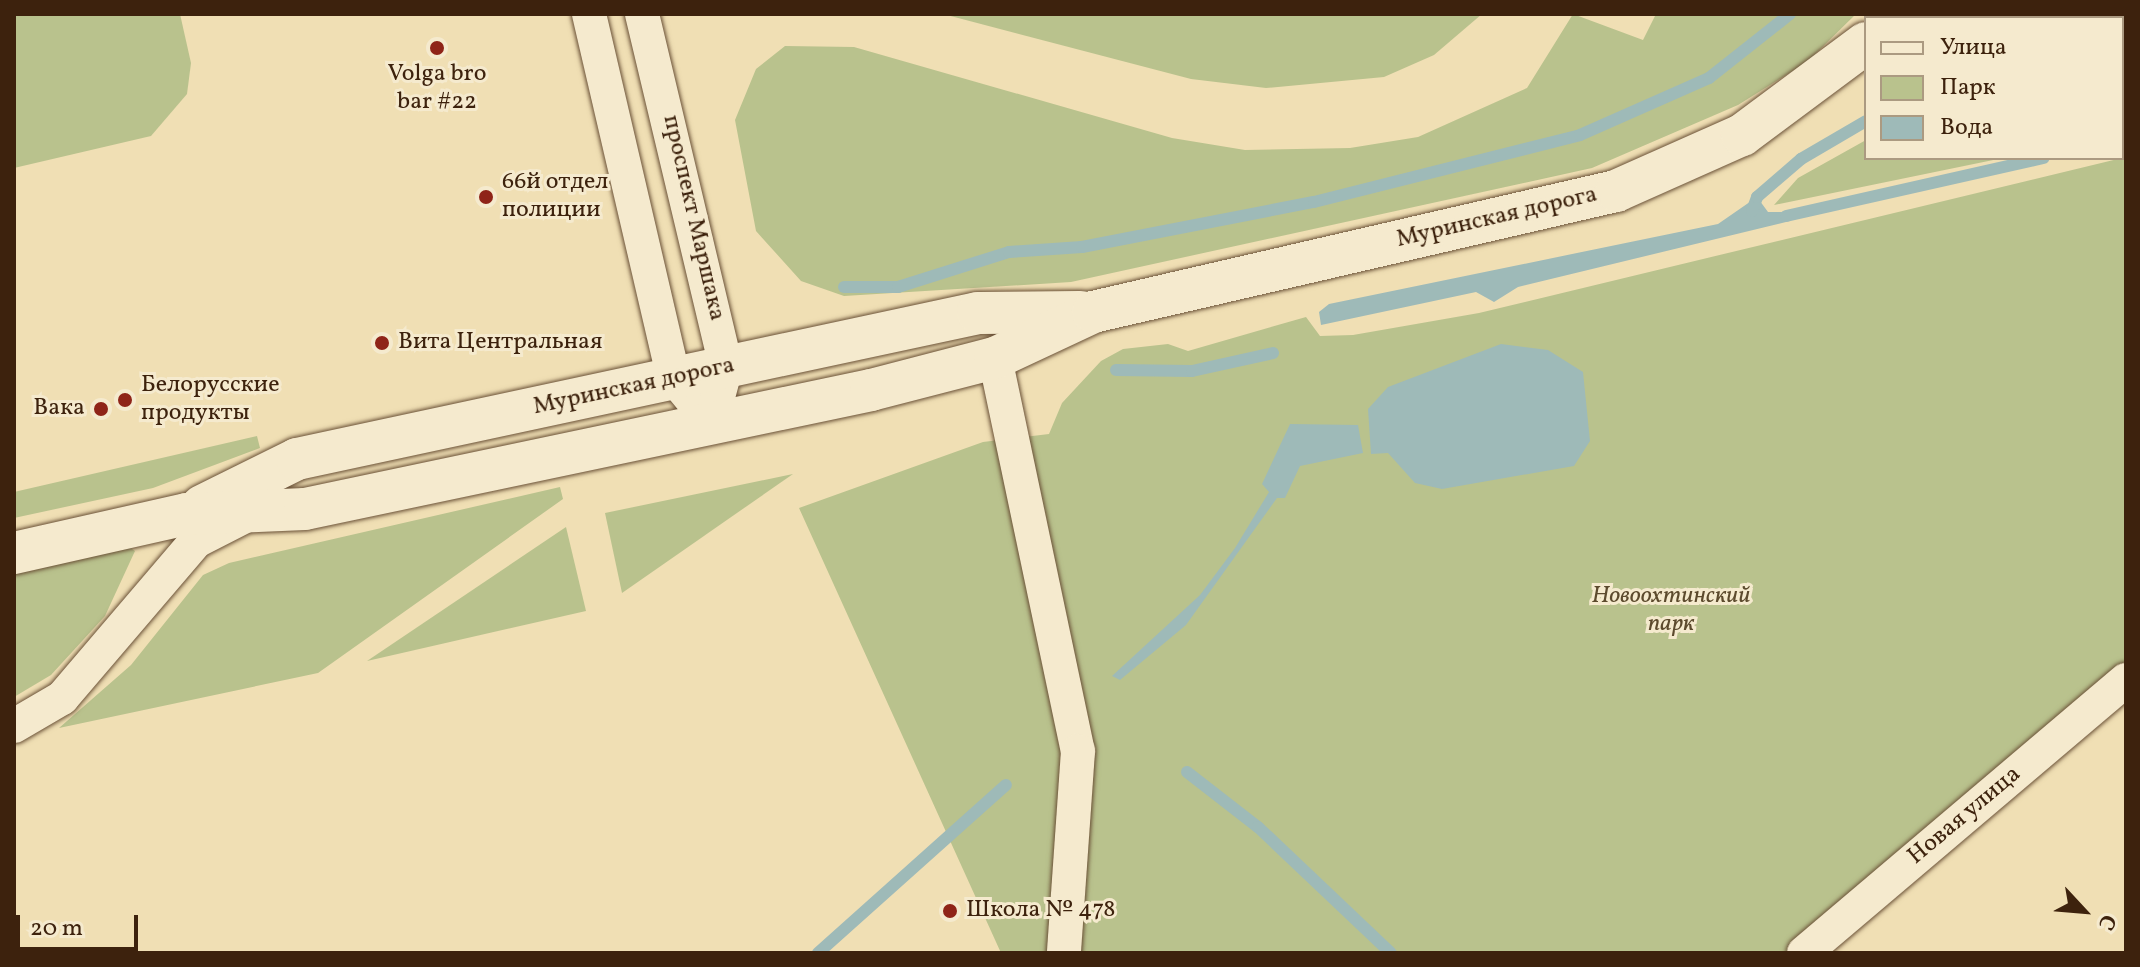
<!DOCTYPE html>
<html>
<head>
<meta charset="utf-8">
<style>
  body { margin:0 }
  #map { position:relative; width:2140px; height:967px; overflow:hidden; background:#f0dfb4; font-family:Vollkorn,serif }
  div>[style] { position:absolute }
  .green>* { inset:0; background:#b9c28d }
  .water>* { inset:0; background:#9ebab8 }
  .stream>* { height:12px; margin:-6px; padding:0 6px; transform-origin:6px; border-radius:6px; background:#9ebab8 }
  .roads { filter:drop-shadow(0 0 2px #6a5137) drop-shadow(0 0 2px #6a5137) }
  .minor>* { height:34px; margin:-17px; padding:0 17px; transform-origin:17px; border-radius:17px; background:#f5eace }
  .tertiary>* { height:42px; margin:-21px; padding:0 21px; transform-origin:21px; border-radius:21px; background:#f5eace }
  .dots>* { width:22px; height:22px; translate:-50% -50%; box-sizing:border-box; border:4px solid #f5eace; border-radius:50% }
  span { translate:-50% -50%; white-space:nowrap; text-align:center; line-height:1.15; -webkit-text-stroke:6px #f5eace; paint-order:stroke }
  .poi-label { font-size:24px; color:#3d220d }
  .left { translate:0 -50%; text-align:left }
  .right { translate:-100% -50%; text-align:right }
  .street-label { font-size:24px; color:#3d220d }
  .park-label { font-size:24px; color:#5c4a2d; font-style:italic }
  .frame { position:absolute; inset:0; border:16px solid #3d220d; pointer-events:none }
  .legend { position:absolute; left:1864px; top:16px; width:260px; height:144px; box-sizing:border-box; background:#f5eace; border:2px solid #ab9a81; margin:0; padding:10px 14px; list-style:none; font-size:24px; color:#3d220d }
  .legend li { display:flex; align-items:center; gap:16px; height:40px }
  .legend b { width:40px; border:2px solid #ab9a81 }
  .north { position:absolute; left:2044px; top:871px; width:80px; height:80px; -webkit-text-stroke:6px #f5eace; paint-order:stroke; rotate:116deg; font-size:22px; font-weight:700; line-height:32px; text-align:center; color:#3d220d }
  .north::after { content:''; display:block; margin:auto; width:28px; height:36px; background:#3d220d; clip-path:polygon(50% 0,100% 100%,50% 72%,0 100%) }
  .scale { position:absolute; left:16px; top:915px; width:122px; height:36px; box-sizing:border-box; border:4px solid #3d220d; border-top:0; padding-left:10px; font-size:24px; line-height:28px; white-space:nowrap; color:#3d220d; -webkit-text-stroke:6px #f5eace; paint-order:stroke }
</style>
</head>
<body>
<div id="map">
  <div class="green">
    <i style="clip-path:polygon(14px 14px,180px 14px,191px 63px,187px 94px,151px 136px,14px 168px)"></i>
    <i style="clip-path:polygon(943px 14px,1482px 14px,1434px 55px,1384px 77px,1266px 88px,1191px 79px)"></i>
    <i style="clip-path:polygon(1573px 14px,1643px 40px,1656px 14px,1856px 14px,1807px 62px,1738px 105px,1592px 168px,1071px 282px,844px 296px,801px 281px,756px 231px,735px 120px,756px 69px,785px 46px,854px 47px,1172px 138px,1245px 150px,1350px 148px,1418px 137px,1527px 88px)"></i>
    <i style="clip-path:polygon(2005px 14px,2126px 14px,2126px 130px,2122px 18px)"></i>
    <i style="clip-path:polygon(1866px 140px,1866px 158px,2003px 158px,1774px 205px,1798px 178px)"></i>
    <i style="clip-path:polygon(2126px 157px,2126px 661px,1799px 953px,1001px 953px,799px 508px,983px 442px,1049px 434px,1062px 403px,1101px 361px,1123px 349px,1168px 344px,1188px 351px,1306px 317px,1320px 336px,1353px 335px,1479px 313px)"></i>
    <i style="clip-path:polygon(257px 436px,260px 448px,153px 488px,14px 518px,14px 492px)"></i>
    <i style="clip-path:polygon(793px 474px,622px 593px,605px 513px)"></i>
    <i style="clip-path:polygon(560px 487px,563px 499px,318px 673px,59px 728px,131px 665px,203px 575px,229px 563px)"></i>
    <i style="clip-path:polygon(566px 527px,586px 611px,367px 661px)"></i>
    <i style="clip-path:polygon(128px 546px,135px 551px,105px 616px,51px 675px,14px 697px,14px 573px)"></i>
  </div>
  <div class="water">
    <i style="clip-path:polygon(1757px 197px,1768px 212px,1803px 212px,1790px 221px,1518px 287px,1494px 302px,1476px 292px,1321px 325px,1319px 312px,1329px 304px,1718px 224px)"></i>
    <i style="clip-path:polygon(1501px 344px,1548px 350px,1583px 372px,1590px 441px,1574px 466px,1442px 489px,1415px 483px,1388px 453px,1371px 454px,1368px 409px,1388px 387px)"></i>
    <i style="clip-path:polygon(1290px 424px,1358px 425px,1363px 453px,1300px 466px,1285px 498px,1277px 498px,1186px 625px,1120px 680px,1112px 676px,1200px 595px,1235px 548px,1269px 492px,1262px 484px)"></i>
  </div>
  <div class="stream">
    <i style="left:1981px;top:18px;width:5px;rotate:-53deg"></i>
    <i style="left:2122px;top:139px;width:4px"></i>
    <i style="left:1752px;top:211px;width:15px;rotate:-70deg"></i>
    <i style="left:1757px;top:197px;width:58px;rotate:-40.8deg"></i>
    <i style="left:1801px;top:159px;width:75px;rotate:-30.3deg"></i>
    <i style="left:1786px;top:216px;width:264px;rotate:-12.7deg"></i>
    <i style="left:844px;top:287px;width:54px"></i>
    <i style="left:898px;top:287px;width:116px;rotate:-17.5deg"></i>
    <i style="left:1009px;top:252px;width:73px;rotate:-3.9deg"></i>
    <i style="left:1082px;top:247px;width:236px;rotate:-11deg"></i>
    <i style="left:1314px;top:202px;width:274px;rotate:-14.1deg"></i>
    <i style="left:1580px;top:135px;width:141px;rotate:-23.8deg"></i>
    <i style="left:1709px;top:78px;width:103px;rotate:-38.3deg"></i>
    <i style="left:1116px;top:370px;width:76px;rotate:0.8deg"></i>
    <i style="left:1192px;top:371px;width:83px;rotate:-12.5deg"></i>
    <i style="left:1187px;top:772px;width:90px;rotate:37.8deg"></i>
    <i style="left:1258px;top:827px;width:183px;rotate:43.5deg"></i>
    <i style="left:818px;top:953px;width:252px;rotate:-41.8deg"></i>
  </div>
  <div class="roads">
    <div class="minor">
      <i style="left:589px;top:14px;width:374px;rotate:76.9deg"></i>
      <i style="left:674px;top:378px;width:58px;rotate:50.6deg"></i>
      <i style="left:642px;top:14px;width:363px;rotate:76.6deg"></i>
      <i style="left:726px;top:367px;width:58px;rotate:105deg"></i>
      <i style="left:995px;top:358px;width:402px;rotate:78.1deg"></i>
      <i style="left:1078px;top:751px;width:202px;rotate:94deg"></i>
      <i style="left:14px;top:726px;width:56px;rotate:-30.3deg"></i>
      <i style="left:62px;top:698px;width:206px;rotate:-49.5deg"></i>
      <i style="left:196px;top:541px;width:62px;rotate:-27deg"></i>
      <i style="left:1804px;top:953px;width:422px;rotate:-40.3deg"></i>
    </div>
    <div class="tertiary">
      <i style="left:1893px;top:18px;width:6px;rotate:-45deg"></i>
      <i style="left:202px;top:506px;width:106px;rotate:-26.3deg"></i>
      <i style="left:297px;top:459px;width:696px;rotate:-12.1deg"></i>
      <i style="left:978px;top:313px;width:103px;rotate:-0.6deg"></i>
      <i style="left:14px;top:553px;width:177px;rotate:-12.7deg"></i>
      <i style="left:187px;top:514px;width:118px;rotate:-2.4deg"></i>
      <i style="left:305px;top:509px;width:578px;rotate:-11.87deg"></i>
      <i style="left:871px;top:390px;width:128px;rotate:-14.5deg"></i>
      <i style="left:995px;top:358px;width:108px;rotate:-25.1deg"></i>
      <i style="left:1093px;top:312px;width:537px;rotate:-13.03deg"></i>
      <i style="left:1616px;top:191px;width:138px;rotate:-24deg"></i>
      <i style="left:1742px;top:135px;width:154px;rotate:-36.6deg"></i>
    </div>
  </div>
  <div class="dots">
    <i style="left:437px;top:48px;background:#8f2418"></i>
    <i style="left:486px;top:197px;background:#8f2418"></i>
    <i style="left:382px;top:343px;background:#8f2418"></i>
    <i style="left:125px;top:400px;background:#8f2418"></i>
    <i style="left:101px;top:409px;background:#8f2418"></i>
    <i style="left:950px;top:911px;background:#8f2418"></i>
  </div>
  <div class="poi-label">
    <span style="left:437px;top:89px">Volga bro<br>bar #22</span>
    <span class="left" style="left:502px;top:197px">66й отдел<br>полиции</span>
    <span class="left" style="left:398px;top:343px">Вита Центральная</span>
    <span class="left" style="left:141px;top:400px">Белорусские<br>продукты</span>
    <span class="right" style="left:85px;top:409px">Вака</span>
    <span class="left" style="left:966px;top:911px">Школа № 478</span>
  </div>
  <div class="street-label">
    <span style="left:693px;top:218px;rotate:77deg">проспект Маршака</span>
    <span style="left:1497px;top:218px;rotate:-13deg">Муринская дорога</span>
    <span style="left:634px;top:387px;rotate:-12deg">Муринская дорога</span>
    <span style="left:1965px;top:816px;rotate:-40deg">Новая улица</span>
  </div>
  <div class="park-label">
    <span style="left:1671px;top:611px">Новоохтинский<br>парк</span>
  </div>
  <div class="frame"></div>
  <ul class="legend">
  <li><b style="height:10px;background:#f5eace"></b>Улица</li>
  <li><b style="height:22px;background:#b9c28d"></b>Парк</li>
  <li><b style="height:22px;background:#9ebab8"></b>Вода</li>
  </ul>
  <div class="north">С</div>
  <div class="scale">20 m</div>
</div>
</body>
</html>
